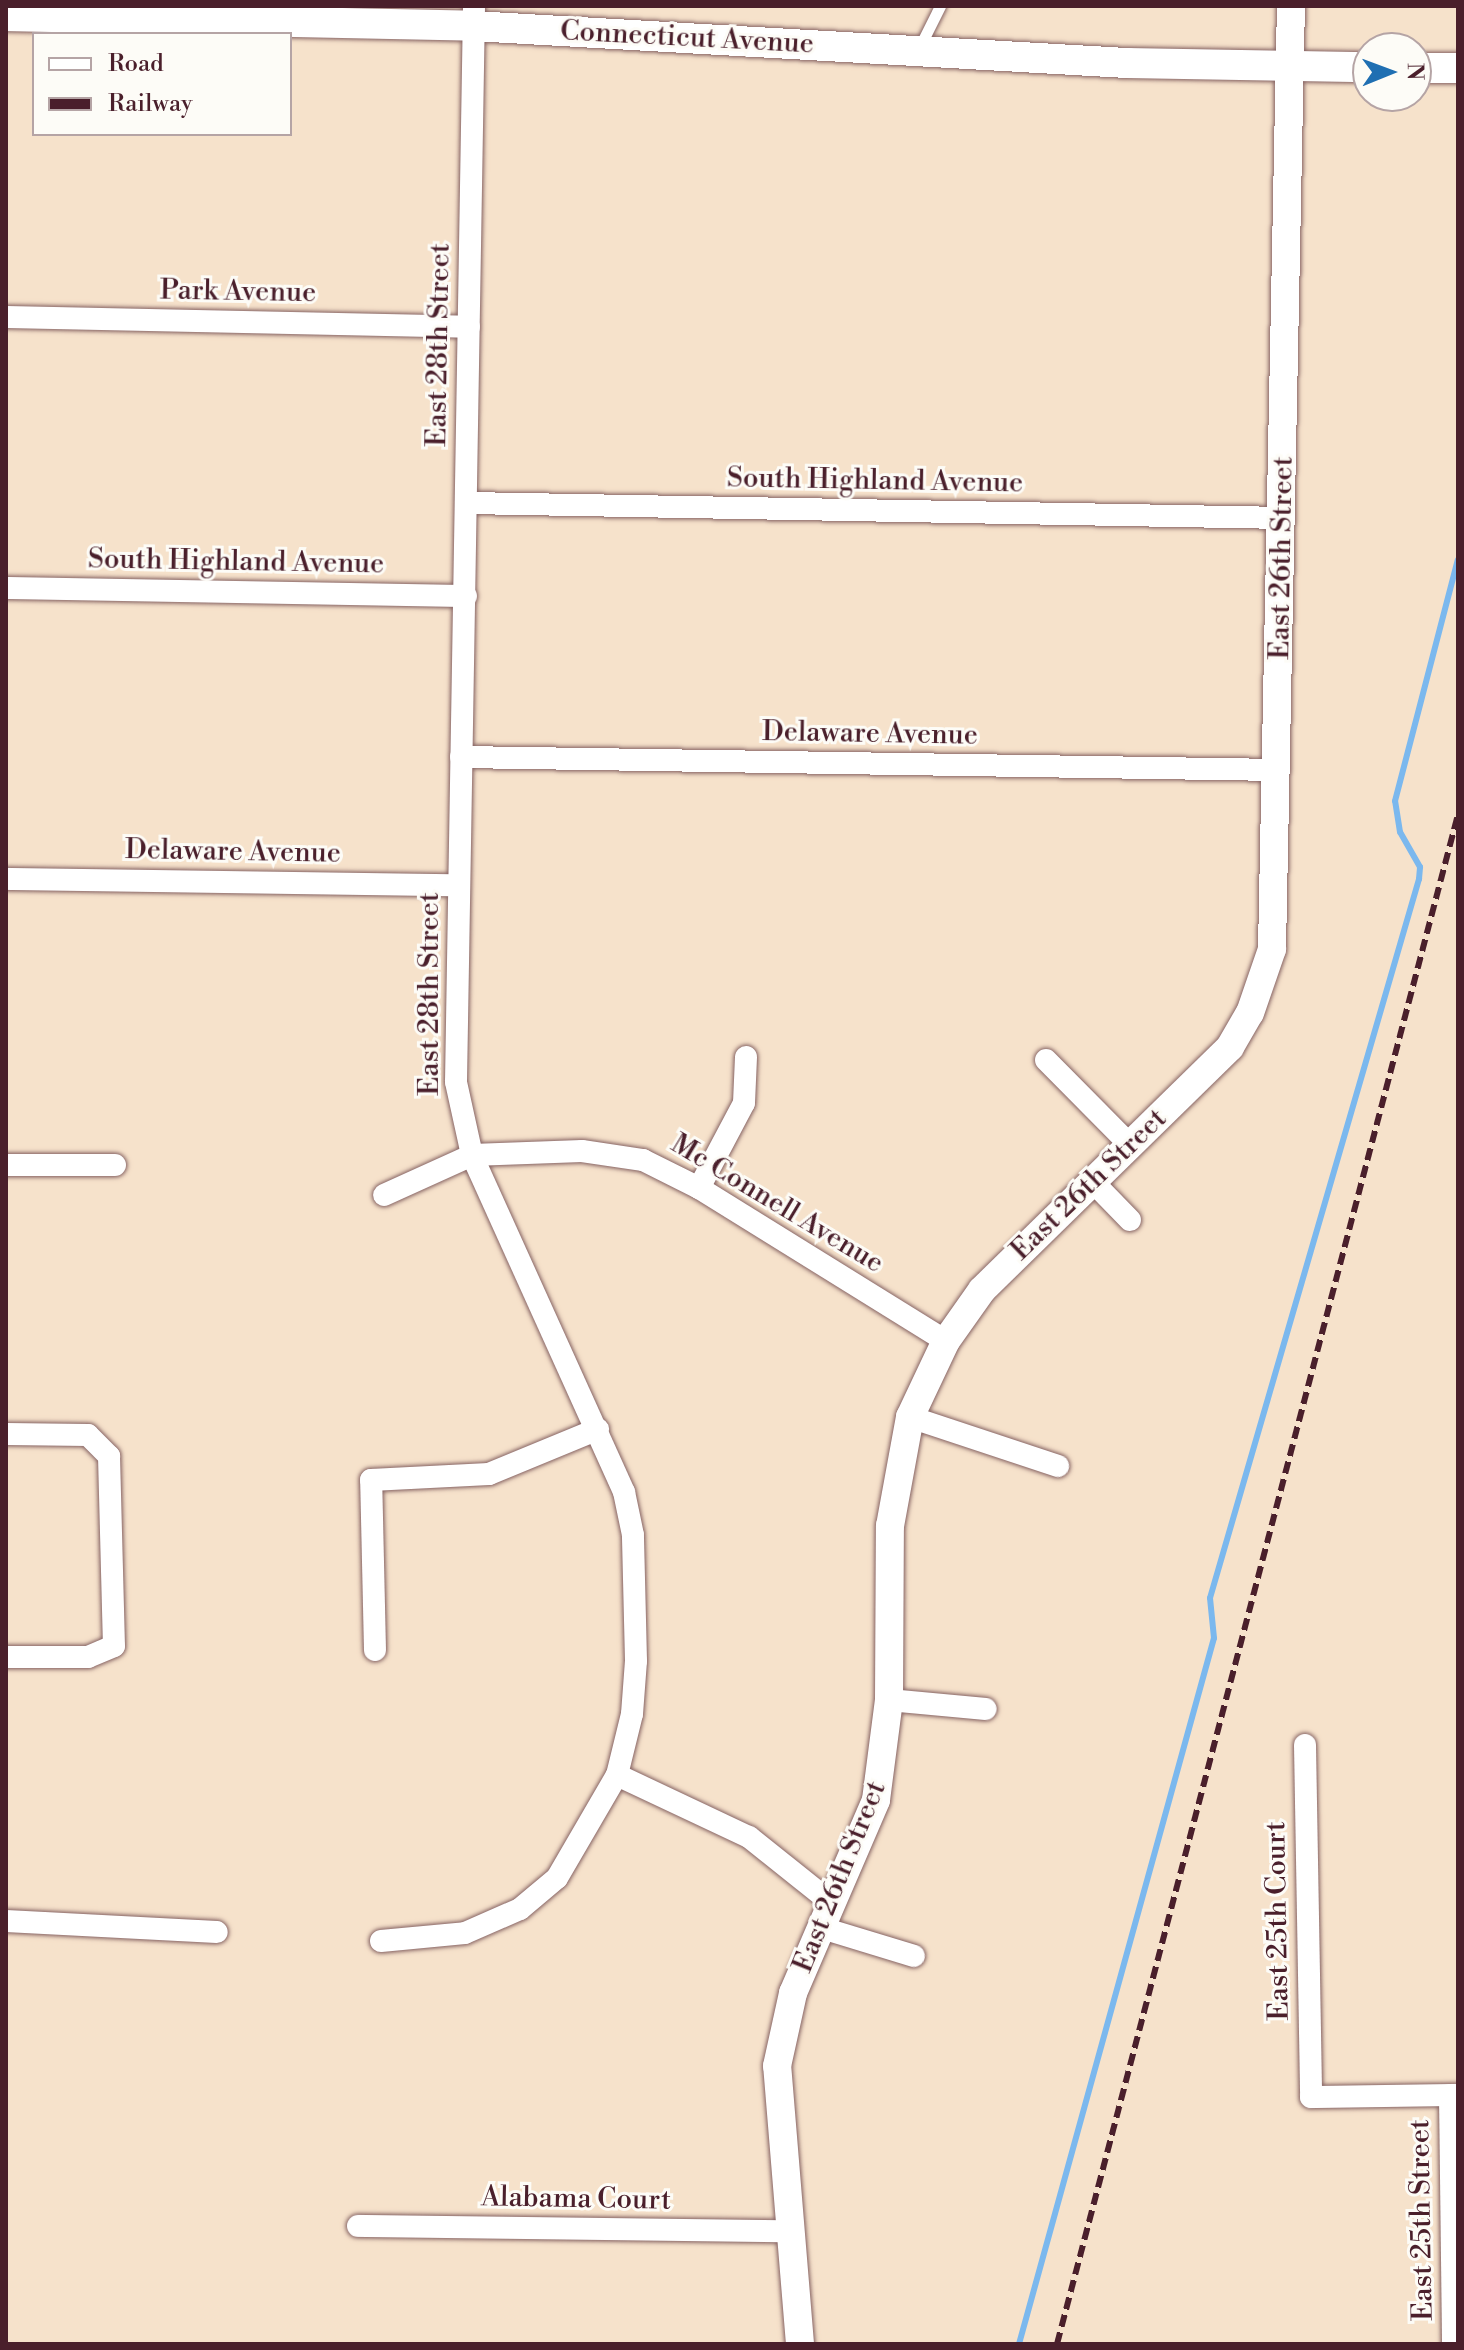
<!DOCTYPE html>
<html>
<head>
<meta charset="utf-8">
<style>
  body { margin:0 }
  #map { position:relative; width:1464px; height:2350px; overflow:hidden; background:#f6e2cb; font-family:"Libre Bodoni",serif }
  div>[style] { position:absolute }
  .stream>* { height:6px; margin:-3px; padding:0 3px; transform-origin:3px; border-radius:3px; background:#7bb8ee }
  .roads { filter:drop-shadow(0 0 2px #866363) drop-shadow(0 0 2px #866363) }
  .service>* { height:11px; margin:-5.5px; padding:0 5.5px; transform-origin:5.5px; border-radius:5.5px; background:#fff }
  .minor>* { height:22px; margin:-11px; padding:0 11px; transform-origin:11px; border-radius:11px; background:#fff }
  .tertiary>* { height:28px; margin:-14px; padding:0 14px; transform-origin:14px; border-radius:14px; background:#fff }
  .secondary>* { height:30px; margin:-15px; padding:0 15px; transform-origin:15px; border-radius:15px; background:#fff }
  .rail>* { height:6px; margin-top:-3px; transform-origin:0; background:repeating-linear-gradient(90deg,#4a1f2b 0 12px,transparent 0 18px) }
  span { translate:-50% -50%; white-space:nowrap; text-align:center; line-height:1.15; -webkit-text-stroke:6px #fdfcf7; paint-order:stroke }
  .street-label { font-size:28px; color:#4a1f2b }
  .frame { position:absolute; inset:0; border:8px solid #4a1f2b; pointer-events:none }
  .legend { position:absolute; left:32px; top:32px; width:260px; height:104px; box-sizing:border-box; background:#fdfcf7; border:2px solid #b5a4a5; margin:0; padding:10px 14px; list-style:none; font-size:24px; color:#4a1f2b }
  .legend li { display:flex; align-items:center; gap:16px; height:40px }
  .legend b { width:40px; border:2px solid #b5a4a5 }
  .north { position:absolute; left:1352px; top:32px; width:80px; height:80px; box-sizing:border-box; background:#fdfcf7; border:2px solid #b5a4a5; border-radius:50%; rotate:89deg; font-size:22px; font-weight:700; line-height:32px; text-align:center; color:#4a1f2b }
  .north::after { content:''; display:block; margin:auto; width:28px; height:36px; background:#1f6fb2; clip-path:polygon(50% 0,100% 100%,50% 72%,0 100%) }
</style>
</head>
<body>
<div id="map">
  <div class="stream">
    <i style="left:1019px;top:2344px;width:732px;rotate:-74.56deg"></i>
    <i style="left:1214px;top:1638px;width:40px;rotate:-95.7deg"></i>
    <i style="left:1210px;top:1598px;width:749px;rotate:-73.79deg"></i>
    <i style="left:1419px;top:879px;width:12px;rotate:-85deg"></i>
    <i style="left:1420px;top:867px;width:40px;rotate:-119.7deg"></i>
    <i style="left:1400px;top:832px;width:31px;rotate:-99deg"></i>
    <i style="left:1395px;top:801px;width:249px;rotate:-75.4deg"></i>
  </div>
  <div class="roads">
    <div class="service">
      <i style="left:919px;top:48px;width:47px;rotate:-63.4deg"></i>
    </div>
    <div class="minor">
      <i style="left:6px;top:317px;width:463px;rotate:1.2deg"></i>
      <i style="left:467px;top:503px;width:815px;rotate:1.05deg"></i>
      <i style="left:6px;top:588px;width:460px;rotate:1deg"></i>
      <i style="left:461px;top:757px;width:817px;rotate:0.91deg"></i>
      <i style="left:6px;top:879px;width:453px;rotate:0.8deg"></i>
      <i style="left:1046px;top:1060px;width:121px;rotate:45.3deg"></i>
      <i style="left:6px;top:1165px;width:109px"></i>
      <i style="left:1093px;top:1182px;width:53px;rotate:45.8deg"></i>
      <i style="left:699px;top:1188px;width:96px;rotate:-62.1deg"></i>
      <i style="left:744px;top:1103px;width:46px;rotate:-87.5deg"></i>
      <i style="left:384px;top:1195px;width:97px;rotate:-24.4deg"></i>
      <i style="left:472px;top:1155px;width:110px;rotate:-2.1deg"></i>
      <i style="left:582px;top:1151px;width:62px;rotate:8.4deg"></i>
      <i style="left:643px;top:1160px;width:63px;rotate:26.6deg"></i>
      <i style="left:699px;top:1188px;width:291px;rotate:31.8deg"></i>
      <i style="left:910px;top:1417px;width:156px;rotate:18.3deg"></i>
      <i style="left:6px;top:1434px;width:82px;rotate:0.7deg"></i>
      <i style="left:88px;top:1435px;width:30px;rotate:45deg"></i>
      <i style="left:109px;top:1456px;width:190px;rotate:88.5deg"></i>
      <i style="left:114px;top:1646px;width:28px;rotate:157deg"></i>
      <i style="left:88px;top:1657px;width:82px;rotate:180deg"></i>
      <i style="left:375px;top:1650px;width:170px;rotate:-91.3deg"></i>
      <i style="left:371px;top:1480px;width:118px;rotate:-2.9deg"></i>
      <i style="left:489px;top:1474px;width:118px;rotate:-22.4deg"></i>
      <i style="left:889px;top:1700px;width:97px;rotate:5.3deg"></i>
      <i style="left:1305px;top:1745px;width:352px;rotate:89deg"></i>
      <i style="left:1311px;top:2097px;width:147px;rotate:-0.8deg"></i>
      <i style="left:617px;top:1775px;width:146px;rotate:25.2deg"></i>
      <i style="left:749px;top:1837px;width:107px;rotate:38.6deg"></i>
      <i style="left:6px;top:1921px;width:211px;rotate:3deg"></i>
      <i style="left:822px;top:1928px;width:96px;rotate:16.9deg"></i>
      <i style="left:381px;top:1941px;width:84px;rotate:-5.4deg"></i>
      <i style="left:465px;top:1933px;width:60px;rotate:-23.6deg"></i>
      <i style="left:520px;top:1909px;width:48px;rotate:-40deg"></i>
      <i style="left:557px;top:1878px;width:119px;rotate:-59.8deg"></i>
      <i style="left:617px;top:1775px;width:63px;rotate:-76.2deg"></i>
      <i style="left:632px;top:1714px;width:53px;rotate:-85.7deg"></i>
      <i style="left:636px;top:1661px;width:126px;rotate:-91.4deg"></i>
      <i style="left:633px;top:1535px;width:44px;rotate:-101.8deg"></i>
      <i style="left:624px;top:1492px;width:370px;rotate:-114.3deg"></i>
      <i style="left:472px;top:1155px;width:75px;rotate:-102.4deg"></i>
      <i style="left:456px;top:1082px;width:1076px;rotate:-89.04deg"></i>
      <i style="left:1450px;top:2095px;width:249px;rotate:89.3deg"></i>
      <i style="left:358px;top:2226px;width:434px;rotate:0.7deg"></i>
    </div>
    <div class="tertiary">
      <i style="left:800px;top:2344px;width:279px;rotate:-94.7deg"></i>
      <i style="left:777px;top:2066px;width:75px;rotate:-77.6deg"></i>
      <i style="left:793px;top:1993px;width:210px;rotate:-66.7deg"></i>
      <i style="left:876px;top:1800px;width:101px;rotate:-82.6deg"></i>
      <i style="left:889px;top:1700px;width:174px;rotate:-89.7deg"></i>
      <i style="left:890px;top:1526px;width:111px;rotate:-79.6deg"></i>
      <i style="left:910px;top:1417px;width:84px;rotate:-64.7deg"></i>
      <i style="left:946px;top:1341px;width:62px;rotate:-54.8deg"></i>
      <i style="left:982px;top:1290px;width:347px;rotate:-44.4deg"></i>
      <i style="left:1230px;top:1047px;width:39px;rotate:-60deg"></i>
      <i style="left:1250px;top:1013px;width:68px;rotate:-71deg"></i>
      <i style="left:1272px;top:949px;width:943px;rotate:-88.85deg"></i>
    </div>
    <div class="secondary">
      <i style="left:6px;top:16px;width:467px;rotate:1.2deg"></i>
      <i style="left:473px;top:26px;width:655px;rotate:3.24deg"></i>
      <i style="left:1127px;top:63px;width:241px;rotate:1deg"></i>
      <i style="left:1416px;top:68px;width:42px"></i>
    </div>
  </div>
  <div class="rail">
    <i style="left:1057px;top:2344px;width:1582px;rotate:-75.31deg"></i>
  </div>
  <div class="street-label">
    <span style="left:687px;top:38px;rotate:3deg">Connecticut Avenue</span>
    <span style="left:238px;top:292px;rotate:1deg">Park Avenue</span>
    <span style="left:439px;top:345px;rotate:-89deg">East 28th Street</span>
    <span style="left:875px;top:481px;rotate:1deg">South Highland Avenue</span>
    <span style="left:1282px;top:558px;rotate:-89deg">East 26th Street</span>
    <span style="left:236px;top:562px;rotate:1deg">South Highland Avenue</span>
    <span style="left:870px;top:734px;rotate:1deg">Delaware Avenue</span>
    <span style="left:233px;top:852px;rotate:1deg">Delaware Avenue</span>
    <span style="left:430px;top:994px;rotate:-90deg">East 28th Street</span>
    <span style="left:1089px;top:1185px;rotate:-44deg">East 26th Street</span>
    <span style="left:777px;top:1204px;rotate:31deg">Mc Connell Avenue</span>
    <span style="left:840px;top:1877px;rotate:-68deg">East 26th Street</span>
    <span style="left:1278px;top:1921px;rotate:-91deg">East 25th Court</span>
    <span style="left:576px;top:2199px;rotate:1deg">Alabama Court</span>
    <span style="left:1422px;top:2220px;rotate:-91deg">East 25th Street</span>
  </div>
  <div class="frame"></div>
  <ul class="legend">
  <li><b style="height:10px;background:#fff"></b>Road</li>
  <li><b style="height:10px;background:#4a1f2b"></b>Railway</li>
  </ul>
  <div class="north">N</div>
</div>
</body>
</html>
